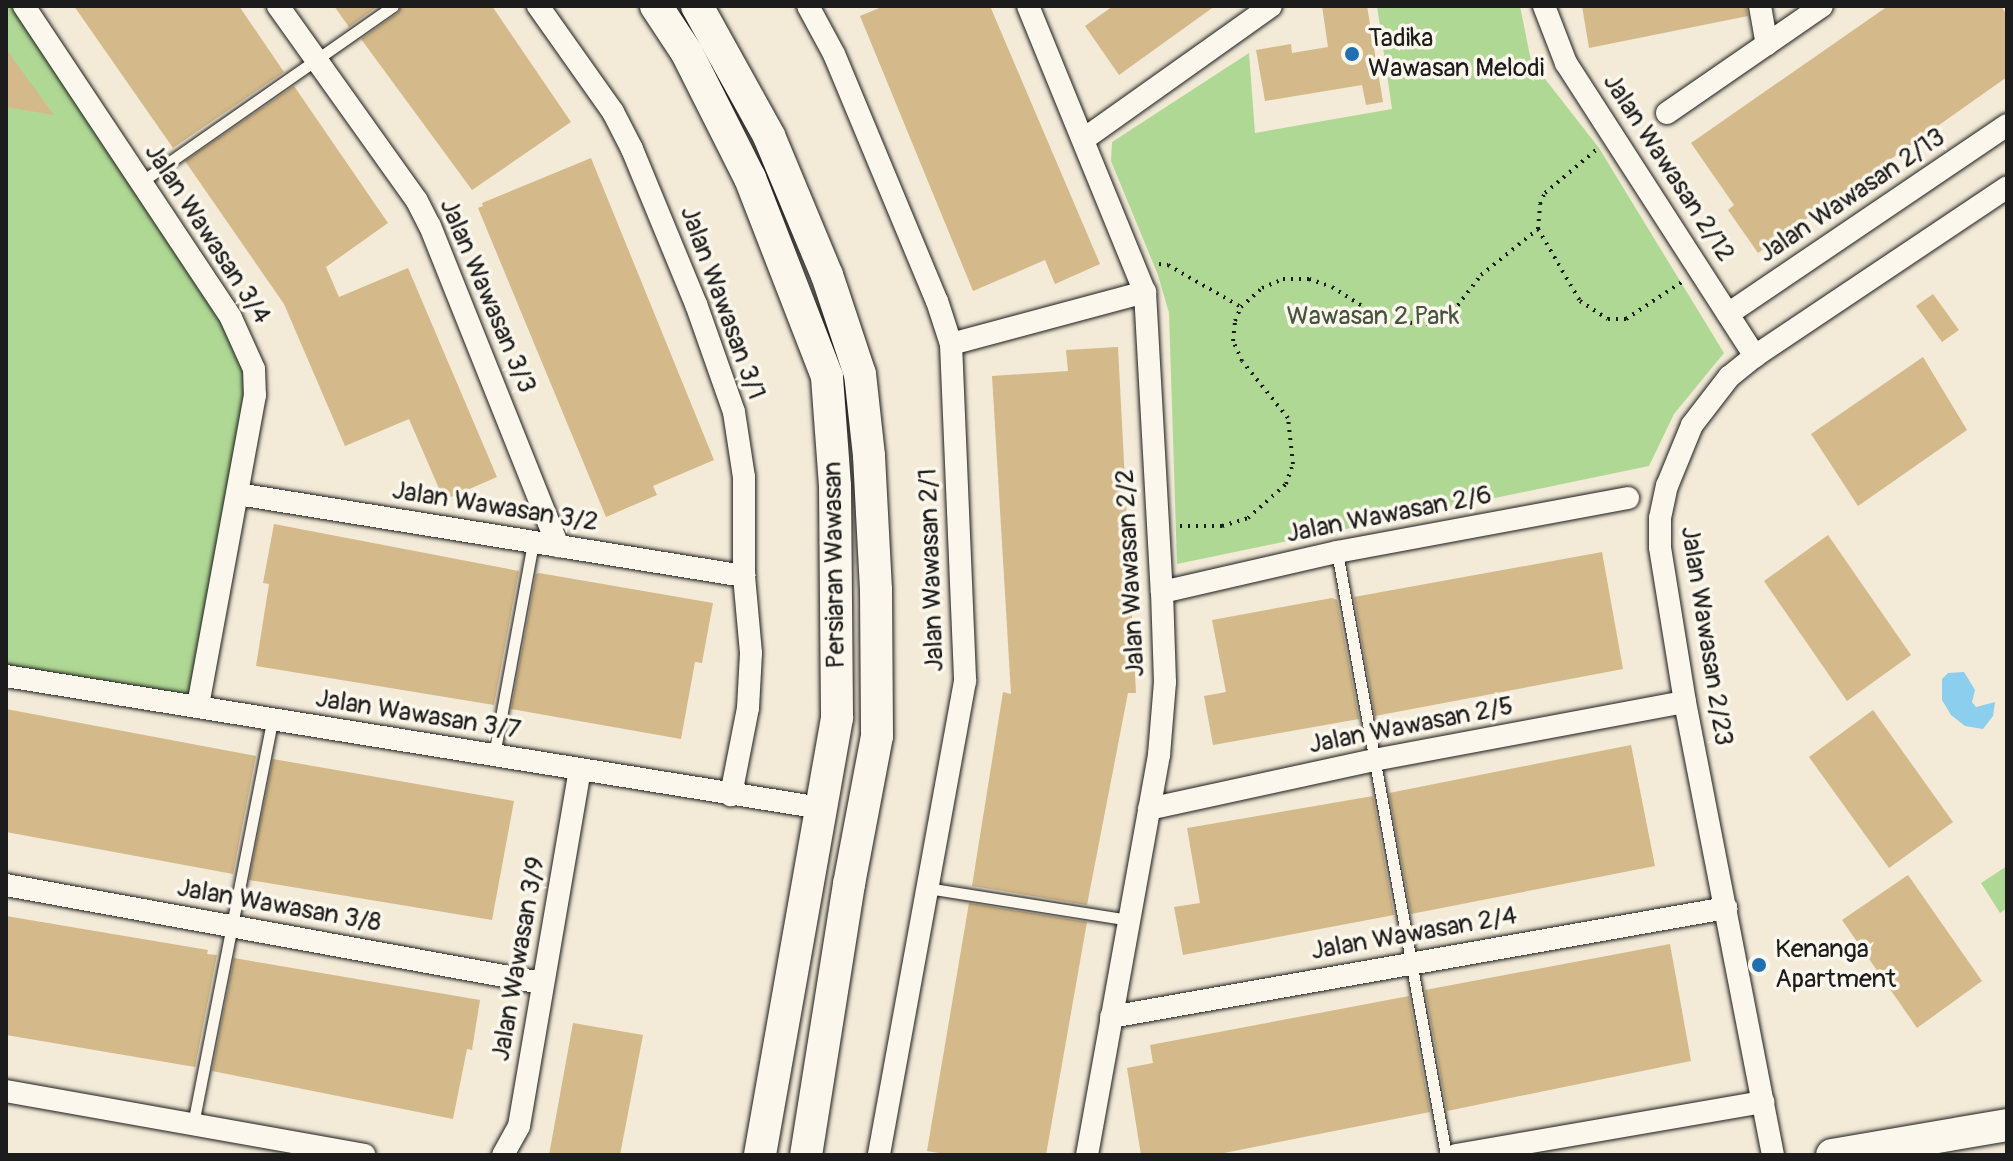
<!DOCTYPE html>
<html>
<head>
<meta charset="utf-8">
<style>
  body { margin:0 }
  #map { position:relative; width:2013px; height:1161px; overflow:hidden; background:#f3ebd8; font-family:Pangolin,sans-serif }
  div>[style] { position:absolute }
  .green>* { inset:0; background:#b0d895 }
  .water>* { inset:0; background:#8cceed }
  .building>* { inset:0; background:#d4b98a }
  .path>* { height:4px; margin-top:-2px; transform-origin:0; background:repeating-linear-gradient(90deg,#1c1c1c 0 2px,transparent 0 8px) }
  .roads { filter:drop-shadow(0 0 2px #1c1c1c) drop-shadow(0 0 2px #1c1c1c) }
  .lane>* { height:11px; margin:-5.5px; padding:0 5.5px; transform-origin:5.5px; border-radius:5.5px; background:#fbf7ec }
  .street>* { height:22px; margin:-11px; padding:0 11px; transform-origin:11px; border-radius:11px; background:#fbf7ec }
  .secondary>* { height:32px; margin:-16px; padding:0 16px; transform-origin:16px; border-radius:16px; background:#fbf7ec }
  .dots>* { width:22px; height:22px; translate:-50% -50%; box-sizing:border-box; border:4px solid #fbf7ec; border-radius:50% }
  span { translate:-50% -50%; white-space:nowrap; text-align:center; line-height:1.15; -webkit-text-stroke:7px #fbf7ec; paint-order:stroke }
  .poi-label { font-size:26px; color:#1c1c1c }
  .left { translate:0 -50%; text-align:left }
  .street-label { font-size:26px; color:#1c1c1c }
  .park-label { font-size:26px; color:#485440 }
  .frame { position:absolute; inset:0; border:8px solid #1c1c1c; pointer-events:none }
</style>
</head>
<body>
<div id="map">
  <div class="green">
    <i style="clip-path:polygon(6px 6px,24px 6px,254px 369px,198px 707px,6px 673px)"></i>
    <i style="clip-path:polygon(1377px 6px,1520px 6px,1531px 61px,1599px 148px,1724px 353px,1674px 414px,1649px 466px,1177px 564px,1169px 313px,1158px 275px,1111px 161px,1112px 142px,1249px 53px,1255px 133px,1392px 109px)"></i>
    <i style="clip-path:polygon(2007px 866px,2007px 908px,2000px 913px,1981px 883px)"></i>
  </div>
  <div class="water">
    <i style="clip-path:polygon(1964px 672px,1975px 690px,1972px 702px,1976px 707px,1995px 702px,1993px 716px,1983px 729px,1965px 726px,1951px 715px,1942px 700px,1942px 679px,1948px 673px)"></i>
  </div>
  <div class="building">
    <i style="clip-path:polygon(74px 6px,239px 6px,284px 72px,173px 148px)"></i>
    <i style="clip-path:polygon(334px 6px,378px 6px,349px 27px)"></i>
    <i style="clip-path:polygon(401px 6px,492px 6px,571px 122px,472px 190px,361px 39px,398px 13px)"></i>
    <i style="clip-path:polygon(884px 6px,990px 6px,1100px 264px,1055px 284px,1045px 260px,973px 291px,860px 16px)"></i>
    <i style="clip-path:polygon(1113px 6px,1215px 6px,1119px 75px,1085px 26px)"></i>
    <i style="clip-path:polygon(1322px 6px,1367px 6px,1383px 102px,1366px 105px,1362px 85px,1265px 101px,1256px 50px,1291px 44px,1292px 53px,1328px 47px)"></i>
    <i style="clip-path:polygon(1582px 6px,1746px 6px,1748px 16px,1589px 48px)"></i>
    <i style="clip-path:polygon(1888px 6px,2001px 6px,2007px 15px,2007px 77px,1758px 253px,1728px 210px,1734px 205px,1691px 143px)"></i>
    <i style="clip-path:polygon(6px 49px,54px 115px,6px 107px)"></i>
    <i style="clip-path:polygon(294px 86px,388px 223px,326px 267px,339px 297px,408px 268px,497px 477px,444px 500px,409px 419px,345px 446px,284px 304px,185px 161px)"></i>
    <i style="clip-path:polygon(591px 158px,714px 460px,653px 486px,657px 495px,606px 517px,478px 208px,483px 206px,482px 203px)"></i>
    <i style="clip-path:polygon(1933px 294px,1959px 330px,1942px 342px,1916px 306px)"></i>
    <i style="clip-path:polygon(1118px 347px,1136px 693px,1128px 693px,1087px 905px,972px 886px,1003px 692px,1011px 694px,992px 376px,1068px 371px,1066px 350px)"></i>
    <i style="clip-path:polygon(1923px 357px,1967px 430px,1858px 506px,1811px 434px)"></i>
    <i style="clip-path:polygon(274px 524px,519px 571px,494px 705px,256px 666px,269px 584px,263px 583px)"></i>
    <i style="clip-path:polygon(1828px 535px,1911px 655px,1847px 701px,1764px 581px)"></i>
    <i style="clip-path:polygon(1602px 552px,1623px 669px,1375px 716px,1354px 597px)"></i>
    <i style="clip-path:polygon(539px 573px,713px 603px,702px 663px,695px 662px,681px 739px,511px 709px,536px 574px)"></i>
    <i style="clip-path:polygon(1332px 598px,1337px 600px,1359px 719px,1213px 745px,1204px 696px,1226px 692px,1212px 620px)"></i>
    <i style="clip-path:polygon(6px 709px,256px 756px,233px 874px,6px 832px)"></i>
    <i style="clip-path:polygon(1873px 710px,1953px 822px,1889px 868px,1809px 757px)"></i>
    <i style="clip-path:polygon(1631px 745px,1655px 866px,1411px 914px,1389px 793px)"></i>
    <i style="clip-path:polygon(273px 759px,514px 801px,492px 920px,249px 880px)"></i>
    <i style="clip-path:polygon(1373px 796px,1394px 915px,1183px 955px,1174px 907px,1200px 903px,1187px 828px)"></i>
    <i style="clip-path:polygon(1908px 875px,1982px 981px,1917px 1028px,1842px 920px)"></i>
    <i style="clip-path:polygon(969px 903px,1087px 922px,1046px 1155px,951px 1155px,927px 1151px)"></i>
    <i style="clip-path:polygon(6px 916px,208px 950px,207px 954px,217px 955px,195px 1067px,6px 1035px)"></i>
    <i style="clip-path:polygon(1670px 944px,1691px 1061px,1447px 1111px,1425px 990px)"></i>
    <i style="clip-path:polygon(234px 958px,480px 1000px,472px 1050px,467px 1049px,453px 1119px,212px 1071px)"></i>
    <i style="clip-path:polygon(1409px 996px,1430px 1112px,1214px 1155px,1141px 1155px,1127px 1068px,1153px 1063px,1150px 1045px)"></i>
    <i style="clip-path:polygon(573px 1023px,643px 1035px,620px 1155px,549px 1155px)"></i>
  </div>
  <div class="path">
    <i style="left:1538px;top:229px;width:83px;rotate:59.7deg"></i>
    <i style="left:1580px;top:301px;width:33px;rotate:33deg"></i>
    <i style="left:1608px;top:319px;width:18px"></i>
    <i style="left:1626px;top:319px;width:67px;rotate:-33.5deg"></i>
    <i style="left:1159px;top:264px;width:9px;rotate:6deg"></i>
    <i style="left:1168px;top:265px;width:84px;rotate:29.9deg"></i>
    <i style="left:1180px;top:526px;width:42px"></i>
    <i style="left:1222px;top:526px;width:27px;rotate:-17deg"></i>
    <i style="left:1248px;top:518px;width:51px;rotate:-41.8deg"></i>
    <i style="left:1286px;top:484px;width:21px;rotate:-71deg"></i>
    <i style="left:1293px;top:464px;width:46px;rotate:-96.2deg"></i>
    <i style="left:1288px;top:418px;width:73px;rotate:-128.9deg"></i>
    <i style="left:1242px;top:361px;width:22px;rotate:-114deg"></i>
    <i style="left:1233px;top:341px;width:20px;rotate:-84deg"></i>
    <i style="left:1235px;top:321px;width:15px;rotate:-67deg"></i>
    <i style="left:1241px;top:307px;width:28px;rotate:-42deg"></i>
    <i style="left:1262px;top:288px;width:23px;rotate:-23deg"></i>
    <i style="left:1283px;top:279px;width:26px"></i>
    <i style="left:1309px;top:279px;width:24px;rotate:19deg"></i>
    <i style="left:1332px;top:287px;width:64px;rotate:32.2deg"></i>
    <i style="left:1386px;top:321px;width:41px;rotate:4.2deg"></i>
    <i style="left:1427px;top:324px;width:22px;rotate:-16deg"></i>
    <i style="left:1448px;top:318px;width:54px;rotate:-52.5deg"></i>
    <i style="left:1481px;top:275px;width:73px;rotate:-38.9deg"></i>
    <i style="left:1538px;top:229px;width:25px;rotate:-85deg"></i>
    <i style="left:1540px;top:204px;width:12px;rotate:-66deg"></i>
    <i style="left:1545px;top:193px;width:68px;rotate:-40.2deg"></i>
  </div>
  <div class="roads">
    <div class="lane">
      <i style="left:141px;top:182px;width:307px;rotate:-34.9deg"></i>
      <i style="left:1337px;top:552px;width:613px;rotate:79.75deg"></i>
      <i style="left:494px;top:755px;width:216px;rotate:-79.6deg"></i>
      <i style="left:927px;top:888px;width:205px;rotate:9deg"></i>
      <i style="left:193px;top:1124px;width:412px;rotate:-78.9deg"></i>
    </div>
    <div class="street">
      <i style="left:24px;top:6px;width:374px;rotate:56.4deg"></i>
      <i style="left:231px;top:318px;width:56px;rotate:65.7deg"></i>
      <i style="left:254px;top:369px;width:26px;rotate:88deg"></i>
      <i style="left:255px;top:395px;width:317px;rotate:100.4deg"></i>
      <i style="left:278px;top:6px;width:239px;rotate:54.5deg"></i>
      <i style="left:417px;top:201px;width:28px;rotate:63deg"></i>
      <i style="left:430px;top:226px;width:345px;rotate:68.2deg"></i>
      <i style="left:538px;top:6px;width:130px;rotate:54.7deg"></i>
      <i style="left:613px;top:112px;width:42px;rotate:62.8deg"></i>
      <i style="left:632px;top:149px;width:168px;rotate:67.6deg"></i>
      <i style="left:696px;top:304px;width:114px;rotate:70.6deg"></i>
      <i style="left:734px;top:412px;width:66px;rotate:81.3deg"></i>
      <i style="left:744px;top:477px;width:99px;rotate:90deg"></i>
      <i style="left:744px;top:576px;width:77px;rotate:84.8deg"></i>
      <i style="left:751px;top:653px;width:55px;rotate:93.1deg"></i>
      <i style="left:748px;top:708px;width:89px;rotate:101.1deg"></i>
      <i style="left:808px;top:6px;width:55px;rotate:61.6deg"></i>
      <i style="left:834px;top:54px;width:268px;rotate:67.4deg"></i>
      <i style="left:937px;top:301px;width:45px;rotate:72deg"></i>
      <i style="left:951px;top:344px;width:337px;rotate:87.6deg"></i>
      <i style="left:965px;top:681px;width:482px;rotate:100.3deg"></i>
      <i style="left:1028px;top:6px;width:309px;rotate:67.8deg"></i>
      <i style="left:1145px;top:292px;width:300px;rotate:86.8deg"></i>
      <i style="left:1162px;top:592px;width:90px;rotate:88.1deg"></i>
      <i style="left:1165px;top:682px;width:73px;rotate:94.7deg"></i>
      <i style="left:1159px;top:755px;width:406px;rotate:100.2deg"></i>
      <i style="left:1544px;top:6px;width:61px;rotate:68.9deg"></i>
      <i style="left:1566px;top:63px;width:349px;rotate:57.2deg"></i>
      <i style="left:1760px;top:6px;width:39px;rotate:80deg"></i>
      <i style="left:1667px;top:113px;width:188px;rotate:-34.6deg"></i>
      <i style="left:1084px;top:139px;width:229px;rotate:-35.4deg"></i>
      <i style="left:1728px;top:314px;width:337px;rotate:-34.1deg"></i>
      <i style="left:951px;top:344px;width:201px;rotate:-15deg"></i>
      <i style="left:238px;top:494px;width:513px;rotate:9.21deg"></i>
      <i style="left:1162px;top:592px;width:180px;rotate:-12.9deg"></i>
      <i style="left:1337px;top:552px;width:296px;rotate:-10.5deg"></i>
      <i style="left:6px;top:676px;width:826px;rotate:9.2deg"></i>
      <i style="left:1149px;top:809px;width:230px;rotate:-12.3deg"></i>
      <i style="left:1374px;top:760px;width:316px;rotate:-10.6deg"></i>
      <i style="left:6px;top:885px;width:545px;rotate:10.36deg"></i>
      <i style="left:1111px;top:1017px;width:625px;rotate:-10.05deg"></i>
      <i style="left:6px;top:1091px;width:364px;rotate:10.1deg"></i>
      <i style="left:503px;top:1155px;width:33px;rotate:-61deg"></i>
      <i style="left:519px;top:1126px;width:362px;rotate:-80.3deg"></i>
      <i style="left:1456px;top:1155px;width:312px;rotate:-9.8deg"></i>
      <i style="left:1773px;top:1155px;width:461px;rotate:-101deg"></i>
      <i style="left:1685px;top:702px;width:157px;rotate:-99.2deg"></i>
      <i style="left:1660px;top:547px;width:29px;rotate:-90deg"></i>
      <i style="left:1660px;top:518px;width:33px;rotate:-78deg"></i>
      <i style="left:1667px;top:486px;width:66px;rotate:-67.7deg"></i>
      <i style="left:1692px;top:425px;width:61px;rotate:-52.4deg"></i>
      <i style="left:1729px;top:377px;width:33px;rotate:-39deg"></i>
      <i style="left:1755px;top:356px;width:303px;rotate:-33.8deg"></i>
    </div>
    <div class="secondary">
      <i style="left:656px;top:6px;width:56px;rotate:56.6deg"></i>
      <i style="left:687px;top:53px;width:140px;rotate:63.3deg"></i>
      <i style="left:750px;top:178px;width:213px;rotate:68.8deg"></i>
      <i style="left:827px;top:377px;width:109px;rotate:85.8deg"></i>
      <i style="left:835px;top:486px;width:232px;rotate:89.5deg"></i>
      <i style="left:837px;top:718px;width:444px;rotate:100deg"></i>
      <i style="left:697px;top:6px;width:149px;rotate:61deg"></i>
      <i style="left:769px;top:136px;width:151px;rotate:67.4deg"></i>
      <i style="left:827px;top:275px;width:104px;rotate:71.6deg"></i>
      <i style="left:860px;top:374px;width:82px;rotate:83.7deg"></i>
      <i style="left:869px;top:456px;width:134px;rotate:87deg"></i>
      <i style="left:876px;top:590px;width:146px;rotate:89.6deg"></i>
      <i style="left:877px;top:736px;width:151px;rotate:100.7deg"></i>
      <i style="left:849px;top:884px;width:274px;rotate:99deg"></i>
      <i style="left:1832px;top:1155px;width:178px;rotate:-9.7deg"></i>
    </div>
  </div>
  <div class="dots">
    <i style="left:1352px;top:54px;background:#1f6fb2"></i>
    <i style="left:1759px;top:965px;background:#1f6fb2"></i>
  </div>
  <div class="poi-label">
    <span class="left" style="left:1368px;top:54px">Tadika<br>Wawasan Melodi</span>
    <span class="left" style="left:1775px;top:965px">Kenanga<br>Apartment</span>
  </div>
  <div class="street-label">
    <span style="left:1668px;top:168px;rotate:57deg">Jalan Wawasan 2/12</span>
    <span style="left:1852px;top:196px;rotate:-34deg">Jalan Wawasan 2/13</span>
    <span style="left:207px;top:234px;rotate:57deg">Jalan Wawasan 3/4</span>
    <span style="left:487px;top:296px;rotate:67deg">Jalan Wawasan 3/3</span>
    <span style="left:722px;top:303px;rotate:70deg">Jalan Wawasan 3/1</span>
    <span style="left:495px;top:507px;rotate:9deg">Jalan Wawasan 3/2</span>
    <span style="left:1389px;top:515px;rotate:-11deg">Jalan Wawasan 2/6</span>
    <span style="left:835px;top:565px;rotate:-91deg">Persiaran Wawasan</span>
    <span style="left:932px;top:570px;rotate:-92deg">Jalan Wawasan 2/1</span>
    <span style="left:1131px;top:573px;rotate:-93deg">Jalan Wawasan 2/2</span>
    <span style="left:1706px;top:636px;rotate:81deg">Jalan Wawasan 2/23</span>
    <span style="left:418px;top:715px;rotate:9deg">Jalan Wawasan 3/7</span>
    <span style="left:1411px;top:726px;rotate:-11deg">Jalan Wawasan 2/5</span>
    <span style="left:279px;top:906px;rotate:10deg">Jalan Wawasan 3/8</span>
    <span style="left:1414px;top:934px;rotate:-10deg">Jalan Wawasan 2/4</span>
    <span style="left:519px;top:959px;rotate:-80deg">Jalan Wawasan 3/9</span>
  </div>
  <div class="park-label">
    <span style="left:1373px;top:317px">Wawasan 2 Park</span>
  </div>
  <div class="frame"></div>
</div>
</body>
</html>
